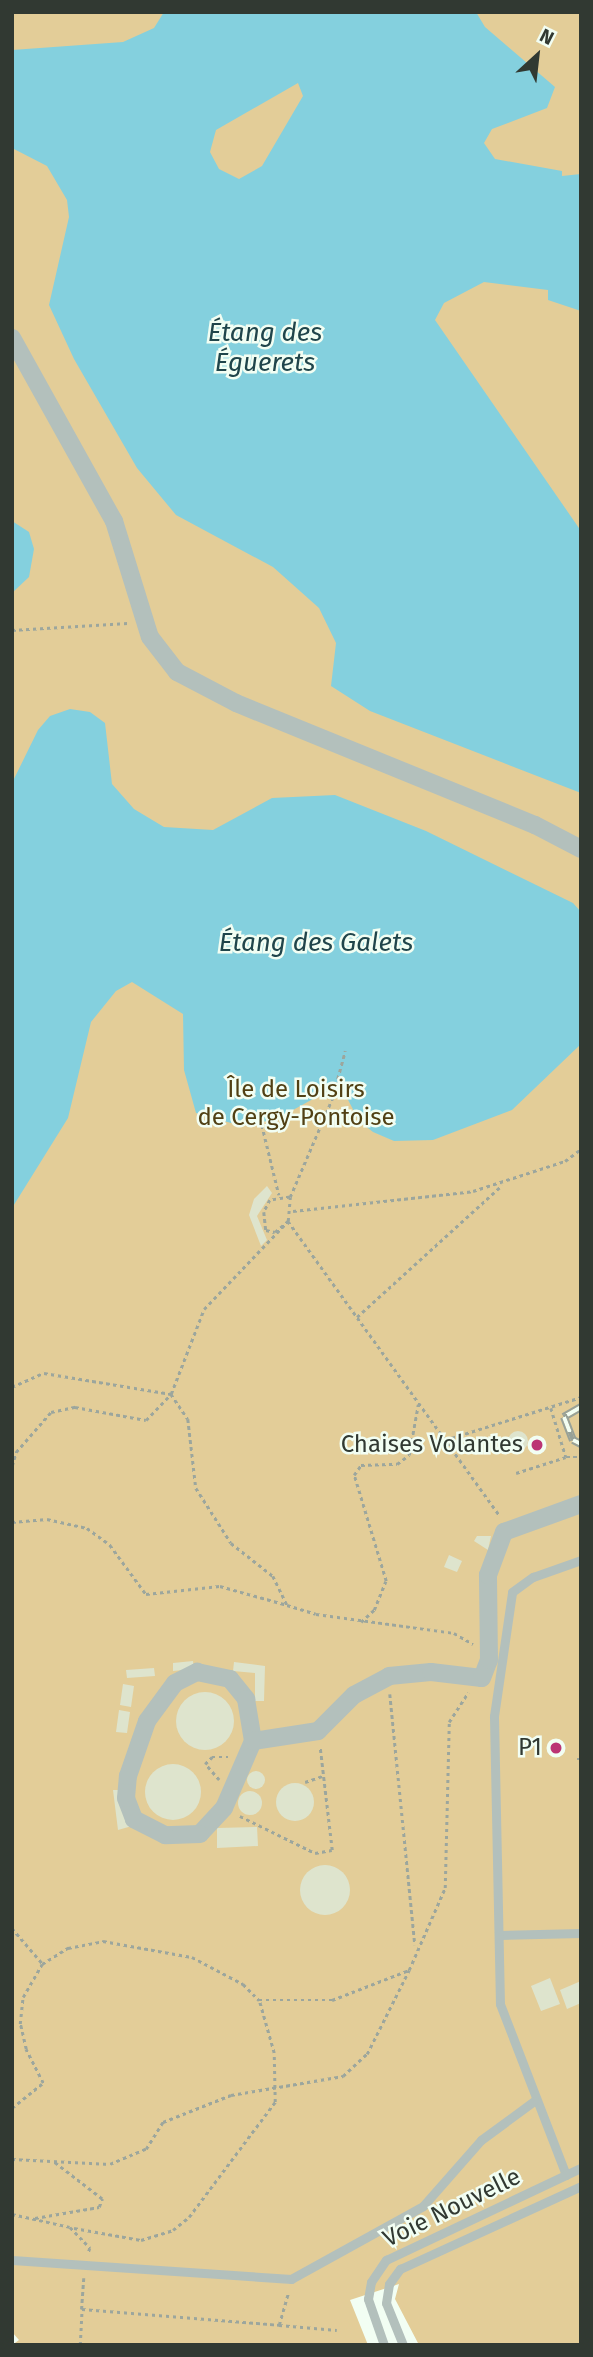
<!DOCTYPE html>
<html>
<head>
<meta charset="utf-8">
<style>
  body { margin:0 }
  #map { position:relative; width:593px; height:2357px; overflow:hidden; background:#f2fef3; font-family:"Fira Sans",sans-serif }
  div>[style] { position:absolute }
  .green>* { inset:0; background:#e3cd98 }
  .water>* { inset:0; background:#84d0de }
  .building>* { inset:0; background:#dee4cd }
  .round { border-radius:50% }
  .path>* { height:2.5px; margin-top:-1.25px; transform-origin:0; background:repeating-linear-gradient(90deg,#9ca69d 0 3.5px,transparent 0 7px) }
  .lane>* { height:9px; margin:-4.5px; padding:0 4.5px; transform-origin:4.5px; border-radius:4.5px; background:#b3c0bc }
  .street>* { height:18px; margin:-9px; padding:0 9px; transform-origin:9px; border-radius:9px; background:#b3c0bc }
  .rail>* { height:8px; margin-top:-4px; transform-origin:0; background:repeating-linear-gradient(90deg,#f2fef3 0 16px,#97a198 0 32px); box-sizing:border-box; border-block:2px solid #97a198 }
  .dots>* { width:19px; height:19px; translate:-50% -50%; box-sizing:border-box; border:4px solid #f2fef3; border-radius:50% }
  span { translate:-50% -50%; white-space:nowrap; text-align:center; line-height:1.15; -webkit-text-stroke:5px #f2fef3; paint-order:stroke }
  .park-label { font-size:24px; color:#514014 }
  .poi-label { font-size:24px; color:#313932 }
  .right { translate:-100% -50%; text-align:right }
  .street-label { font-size:24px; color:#313932 }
  .water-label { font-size:26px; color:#20454b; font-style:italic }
  .frame { position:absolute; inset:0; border:14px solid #313932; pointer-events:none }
  .north { position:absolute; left:502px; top:21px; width:70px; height:70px; -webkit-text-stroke:5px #f2fef3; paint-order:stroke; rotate:27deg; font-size:19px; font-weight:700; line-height:28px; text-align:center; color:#313932 }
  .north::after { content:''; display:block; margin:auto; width:24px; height:32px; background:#313932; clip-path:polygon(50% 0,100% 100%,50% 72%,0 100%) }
</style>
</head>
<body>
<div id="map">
  <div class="green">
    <i style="clip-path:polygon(12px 12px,581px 12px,581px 2345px,419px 2345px,395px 2299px,399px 2284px,350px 2300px,368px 2345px,12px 2345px,19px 2340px,12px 2332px)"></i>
  </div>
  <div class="water">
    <i style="clip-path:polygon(evenodd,164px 12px,476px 12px,485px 27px,555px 87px,547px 108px,492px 129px,484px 143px,495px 159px,562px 171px,562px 176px,581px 174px,581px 311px,548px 300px,548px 290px,484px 282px,444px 303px,435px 320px,581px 531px,581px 793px,370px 711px,331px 686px,336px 643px,319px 608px,273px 567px,176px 515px,137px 468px,74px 359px,49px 305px,69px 217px,67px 200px,47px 166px,12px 148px,12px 50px,123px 42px,154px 28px,164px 12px,298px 83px,303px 96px,262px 166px,239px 179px,219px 169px,210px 152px,216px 130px,298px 83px)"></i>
    <i style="clip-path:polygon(12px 521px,29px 532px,34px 549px,29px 577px,12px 593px)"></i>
    <i style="clip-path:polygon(70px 709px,90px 712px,105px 723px,112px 784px,134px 809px,164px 827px,213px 830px,272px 798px,335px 795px,426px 831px,573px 903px,581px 912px,581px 1044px,512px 1110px,433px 1140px,394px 1141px,373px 1132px,359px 1121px,345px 1094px,333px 1088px,273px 1121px,231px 1123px,196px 1113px,184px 1070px,183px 1014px,132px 982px,116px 991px,91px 1022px,68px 1118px,12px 1208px,12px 783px,38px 730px,50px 716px)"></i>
  </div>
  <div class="building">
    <i style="clip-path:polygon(267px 1186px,272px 1193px,257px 1216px,267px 1240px,261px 1246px,249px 1215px,254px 1199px)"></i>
    <i class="round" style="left:508px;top:1431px;width:20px;height:20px"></i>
    <i style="clip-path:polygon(477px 1536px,491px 1536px,488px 1550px,474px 1541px)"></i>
    <i style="clip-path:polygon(449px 1555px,462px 1561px,457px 1572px,444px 1567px)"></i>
    <i style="clip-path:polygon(193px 1661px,194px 1669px,173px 1671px,173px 1663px)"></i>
    <i style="clip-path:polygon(234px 1662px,265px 1666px,264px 1701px,255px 1701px,255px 1673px,233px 1671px)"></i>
    <i style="clip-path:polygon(154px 1668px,155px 1676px,127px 1678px,126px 1670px)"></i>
    <i style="clip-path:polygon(123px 1684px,134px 1686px,131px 1707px,120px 1705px)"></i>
    <i class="round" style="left:176px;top:1692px;width:58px;height:58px"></i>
    <i style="clip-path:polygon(119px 1710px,130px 1712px,127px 1733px,116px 1732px)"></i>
    <i class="round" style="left:145px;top:1764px;width:56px;height:56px"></i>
    <i class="round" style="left:247px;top:1771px;width:18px;height:18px"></i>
    <i class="round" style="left:276px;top:1783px;width:38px;height:38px"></i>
    <i style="clip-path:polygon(113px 1790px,121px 1790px,132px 1826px,118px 1830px)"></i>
    <i class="round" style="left:238px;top:1791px;width:24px;height:24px"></i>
    <i style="clip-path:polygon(257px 1827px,258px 1846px,217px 1848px,217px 1828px)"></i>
    <i class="round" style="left:300px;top:1865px;width:50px;height:50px"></i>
    <i style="clip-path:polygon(550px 1978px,560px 2004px,541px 2011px,531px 1986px)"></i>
    <i style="clip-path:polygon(581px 1981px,581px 2003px,567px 2009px,560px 1990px)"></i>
  </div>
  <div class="path">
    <i style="left:12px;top:630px;width:116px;rotate:-3.5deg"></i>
    <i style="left:262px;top:1125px;width:72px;rotate:76.3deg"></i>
    <i style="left:290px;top:1197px;width:107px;rotate:-66.8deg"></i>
    <i style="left:332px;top:1099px;width:50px;rotate:-74.8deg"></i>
    <i style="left:293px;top:1211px;width:181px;rotate:-6.3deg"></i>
    <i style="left:473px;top:1191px;width:97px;rotate:-18.1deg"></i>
    <i style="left:565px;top:1161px;width:20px;rotate:-37deg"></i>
    <i style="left:288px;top:1221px;width:363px;rotate:54.3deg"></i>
    <i style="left:357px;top:1317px;width:196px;rotate:-42.3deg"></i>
    <i style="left:12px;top:1387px;width:35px;rotate:-24deg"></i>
    <i style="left:44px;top:1373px;width:129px;rotate:9.4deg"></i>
    <i style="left:171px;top:1394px;width:91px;rotate:-68.8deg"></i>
    <i style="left:204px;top:1309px;width:122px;rotate:-46.3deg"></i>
    <i style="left:288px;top:1221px;width:24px;rotate:-85deg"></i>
    <i style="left:290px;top:1197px;width:20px;rotate:171deg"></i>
    <i style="left:270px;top:1200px;width:13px;rotate:117deg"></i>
    <i style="left:264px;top:1212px;width:18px;rotate:84deg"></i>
    <i style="left:266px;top:1230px;width:9px;rotate:13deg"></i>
    <i style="left:275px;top:1232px;width:17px;rotate:-40deg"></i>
    <i style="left:551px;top:1408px;width:51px;rotate:73deg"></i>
    <i style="left:566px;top:1457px;width:15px"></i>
    <i style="left:445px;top:1440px;width:143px;rotate:-17.5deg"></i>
    <i style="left:12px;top:1466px;width:15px;rotate:-74deg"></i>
    <i style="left:16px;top:1452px;width:53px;rotate:-48.8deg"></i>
    <i style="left:51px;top:1412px;width:25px;rotate:-12deg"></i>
    <i style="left:75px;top:1407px;width:72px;rotate:10.4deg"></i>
    <i style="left:146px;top:1420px;width:36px;rotate:-46deg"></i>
    <i style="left:171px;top:1394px;width:30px;rotate:56deg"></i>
    <i style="left:188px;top:1419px;width:69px;rotate:83.4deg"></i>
    <i style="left:196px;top:1488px;width:65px;rotate:57.5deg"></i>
    <i style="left:231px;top:1543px;width:53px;rotate:38.2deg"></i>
    <i style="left:273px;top:1576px;width:32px;rotate:64deg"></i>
    <i style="left:287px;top:1605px;width:30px;rotate:17deg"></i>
    <i style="left:316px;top:1614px;width:139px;rotate:7.8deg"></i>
    <i style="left:454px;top:1633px;width:22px;rotate:30deg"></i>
    <i style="left:516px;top:1473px;width:52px;rotate:-17.7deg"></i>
    <i style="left:12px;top:1499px;width:25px;rotate:90deg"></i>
    <i style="left:12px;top:1522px;width:35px;rotate:-5deg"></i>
    <i style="left:47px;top:1519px;width:41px;rotate:12.7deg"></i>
    <i style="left:87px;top:1528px;width:29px;rotate:36deg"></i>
    <i style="left:110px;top:1545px;width:61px;rotate:53.7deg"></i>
    <i style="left:146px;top:1594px;width:74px;rotate:-6.2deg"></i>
    <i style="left:220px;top:1586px;width:70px;rotate:15.8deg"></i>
    <i style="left:361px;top:1622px;width:18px;rotate:-43deg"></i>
    <i style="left:374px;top:1610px;width:31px;rotate:-68deg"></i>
    <i style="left:386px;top:1581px;width:111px;rotate:-106.8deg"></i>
    <i style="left:354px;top:1475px;width:12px;rotate:-55deg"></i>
    <i style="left:361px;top:1465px;width:36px;rotate:-2deg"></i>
    <i style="left:397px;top:1464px;width:15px;rotate:-37deg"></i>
    <i style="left:409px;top:1455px;width:51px;rotate:-79.8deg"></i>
    <i style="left:390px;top:1694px;width:252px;rotate:84.3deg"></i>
    <i style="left:577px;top:1759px;width:4px"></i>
    <i style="left:219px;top:1780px;width:21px;rotate:-131deg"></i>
    <i style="left:205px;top:1764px;width:10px;rotate:-45deg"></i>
    <i style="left:212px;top:1757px;width:16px"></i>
    <i style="left:305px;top:1782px;width:18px;rotate:-19deg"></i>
    <i style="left:240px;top:1816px;width:84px;rotate:26.3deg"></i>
    <i style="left:315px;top:1853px;width:17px;rotate:-10deg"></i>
    <i style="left:332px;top:1850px;width:103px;rotate:-96.7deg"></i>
    <i style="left:12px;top:1928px;width:46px;rotate:49.4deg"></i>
    <i style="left:12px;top:2108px;width:40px;rotate:-39deg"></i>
    <i style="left:43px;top:2083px;width:38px;rotate:-117deg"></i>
    <i style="left:26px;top:2049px;width:26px;rotate:-103deg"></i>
    <i style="left:20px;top:2024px;width:27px;rotate:-84deg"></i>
    <i style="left:23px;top:1997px;width:38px;rotate:-60deg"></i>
    <i style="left:42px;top:1964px;width:31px;rotate:-32deg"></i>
    <i style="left:68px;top:1948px;width:36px;rotate:-11deg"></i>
    <i style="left:103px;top:1941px;width:90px;rotate:10.2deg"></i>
    <i style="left:192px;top:1957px;width:58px;rotate:27.9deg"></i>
    <i style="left:243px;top:1984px;width:23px;rotate:45deg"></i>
    <i style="left:259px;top:2000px;width:73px"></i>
    <i style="left:332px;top:2000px;width:83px;rotate:-21.3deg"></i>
    <i style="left:409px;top:1970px;width:90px;rotate:-66.3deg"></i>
    <i style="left:445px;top:1888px;width:166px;rotate:-88.6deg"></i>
    <i style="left:449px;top:1722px;width:35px;rotate:-57deg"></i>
    <i style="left:12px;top:2159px;width:98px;rotate:2.9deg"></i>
    <i style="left:110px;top:2164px;width:39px;rotate:-23deg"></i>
    <i style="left:146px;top:2149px;width:32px;rotate:-58deg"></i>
    <i style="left:163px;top:2122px;width:73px;rotate:-21.7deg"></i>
    <i style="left:231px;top:2095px;width:114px;rotate:-9.6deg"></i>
    <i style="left:343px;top:2076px;width:33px;rotate:-43deg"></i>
    <i style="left:367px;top:2054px;width:94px;rotate:-63.4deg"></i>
    <i style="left:12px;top:2214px;width:59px;rotate:12.6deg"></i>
    <i style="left:70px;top:2227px;width:29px;rotate:46deg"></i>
    <i style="left:90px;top:2248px;width:6px;rotate:108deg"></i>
    <i style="left:35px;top:2218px;width:65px;rotate:-9.8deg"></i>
    <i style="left:99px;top:2207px;width:9px;rotate:-69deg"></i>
    <i style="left:102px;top:2199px;width:61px;rotate:-142.4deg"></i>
    <i style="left:74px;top:2228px;width:68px;rotate:10.2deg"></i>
    <i style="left:141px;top:2240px;width:34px;rotate:-17deg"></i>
    <i style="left:173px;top:2230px;width:21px;rotate:-39deg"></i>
    <i style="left:189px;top:2217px;width:144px;rotate:-53.2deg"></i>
    <i style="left:275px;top:2102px;width:49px;rotate:-91.2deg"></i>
    <i style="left:274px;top:2053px;width:55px;rotate:-105.8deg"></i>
    <i style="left:84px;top:2278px;width:31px;rotate:94deg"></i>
    <i style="left:82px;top:2309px;width:198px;rotate:4.6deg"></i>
    <i style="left:279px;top:2325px;width:33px;rotate:-74deg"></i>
    <i style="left:279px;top:2325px;width:58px;rotate:4.9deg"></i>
    <i style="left:80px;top:2345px;width:36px;rotate:-87deg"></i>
  </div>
  <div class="lane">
    <i style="left:500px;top:1935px;width:81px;rotate:-1.4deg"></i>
    <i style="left:566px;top:2175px;width:183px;rotate:-111.1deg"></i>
    <i style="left:500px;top:2004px;width:288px;rotate:-91.2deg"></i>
    <i style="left:494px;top:1716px;width:125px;rotate:-81.7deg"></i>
    <i style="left:512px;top:1592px;width:26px;rotate:-36deg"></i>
    <i style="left:533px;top:1577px;width:51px;rotate:-19.5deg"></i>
    <i style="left:12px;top:2260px;width:280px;rotate:3.9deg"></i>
    <i style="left:291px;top:2279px;width:151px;rotate:-28.9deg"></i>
    <i style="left:423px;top:2206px;width:88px;rotate:-48.7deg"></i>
    <i style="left:481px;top:2140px;width:66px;rotate:-36.3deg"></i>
    <i style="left:384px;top:2345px;width:49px;rotate:-109.2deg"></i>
    <i style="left:368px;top:2299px;width:17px;rotate:-80deg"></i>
    <i style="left:371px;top:2282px;width:27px;rotate:-56deg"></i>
    <i style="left:386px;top:2260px;width:216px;rotate:-25.3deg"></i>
    <i style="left:403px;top:2345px;width:45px;rotate:-112deg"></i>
    <i style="left:386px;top:2303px;width:19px;rotate:-81deg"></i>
    <i style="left:389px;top:2284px;width:19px;rotate:-54deg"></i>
    <i style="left:400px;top:2269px;width:199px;rotate:-24.6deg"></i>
  </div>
  <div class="street">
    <i style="left:12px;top:338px;width:210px;rotate:60.9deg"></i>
    <i style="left:114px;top:521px;width:121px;rotate:72.8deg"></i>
    <i style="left:150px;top:637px;width:44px;rotate:52.4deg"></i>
    <i style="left:177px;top:672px;width:67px;rotate:27.7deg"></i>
    <i style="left:236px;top:703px;width:323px;rotate:22.2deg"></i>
    <i style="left:535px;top:825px;width:52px;rotate:27.6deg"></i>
    <i style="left:253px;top:1741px;width:73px;rotate:113.4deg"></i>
    <i style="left:224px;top:1808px;width:35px;rotate:133deg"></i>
    <i style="left:200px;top:1834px;width:35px;rotate:178deg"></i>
    <i style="left:165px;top:1835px;width:35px;rotate:-153deg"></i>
    <i style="left:134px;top:1819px;width:22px;rotate:-111deg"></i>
    <i style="left:126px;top:1798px;width:22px;rotate:-85deg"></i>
    <i style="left:128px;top:1776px;width:58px;rotate:-70.9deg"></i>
    <i style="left:147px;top:1721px;width:47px;rotate:-53.6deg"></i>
    <i style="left:175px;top:1683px;width:25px;rotate:-27deg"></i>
    <i style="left:197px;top:1672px;width:34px;rotate:12deg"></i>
    <i style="left:230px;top:1679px;width:26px;rotate:51deg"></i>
    <i style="left:246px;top:1699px;width:43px;rotate:80.5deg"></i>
    <i style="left:253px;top:1741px;width:66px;rotate:-8.7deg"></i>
    <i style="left:318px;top:1731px;width:51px;rotate:-45deg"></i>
    <i style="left:354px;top:1695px;width:40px;rotate:-28deg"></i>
    <i style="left:389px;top:1676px;width:42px;rotate:-5.4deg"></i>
    <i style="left:431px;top:1672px;width:51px;rotate:6.7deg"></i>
    <i style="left:482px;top:1678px;width:19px;rotate:-69deg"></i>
    <i style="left:489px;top:1660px;width:85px;rotate:-90.7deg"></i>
    <i style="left:488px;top:1575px;width:46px;rotate:-69.6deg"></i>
    <i style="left:504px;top:1532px;width:82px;rotate:-20deg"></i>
  </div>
  <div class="rail">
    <i style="left:581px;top:1407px;width:20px;rotate:150deg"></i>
    <i style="left:564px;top:1417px;width:25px;rotate:69deg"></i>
    <i style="left:573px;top:1440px;width:9px;rotate:27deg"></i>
  </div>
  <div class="dots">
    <i style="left:537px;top:1445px;background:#bb3474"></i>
    <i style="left:556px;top:1748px;background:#bb3474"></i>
  </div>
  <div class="park-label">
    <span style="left:296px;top:1104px">Île de Loisirs<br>de Cergy-Pontoise</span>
  </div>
  <div class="poi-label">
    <span class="right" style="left:523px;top:1445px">Chaises Volantes</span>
    <span class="right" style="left:542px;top:1748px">P1</span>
  </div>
  <div class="street-label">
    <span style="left:452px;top:2208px;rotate:-26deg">Voie Nouvelle</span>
  </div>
  <div class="water-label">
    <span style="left:265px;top:348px">Étang des<br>Éguerets</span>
    <span style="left:316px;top:943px">Étang des Galets</span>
  </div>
  <div class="frame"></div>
  <div class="north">N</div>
</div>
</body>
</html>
